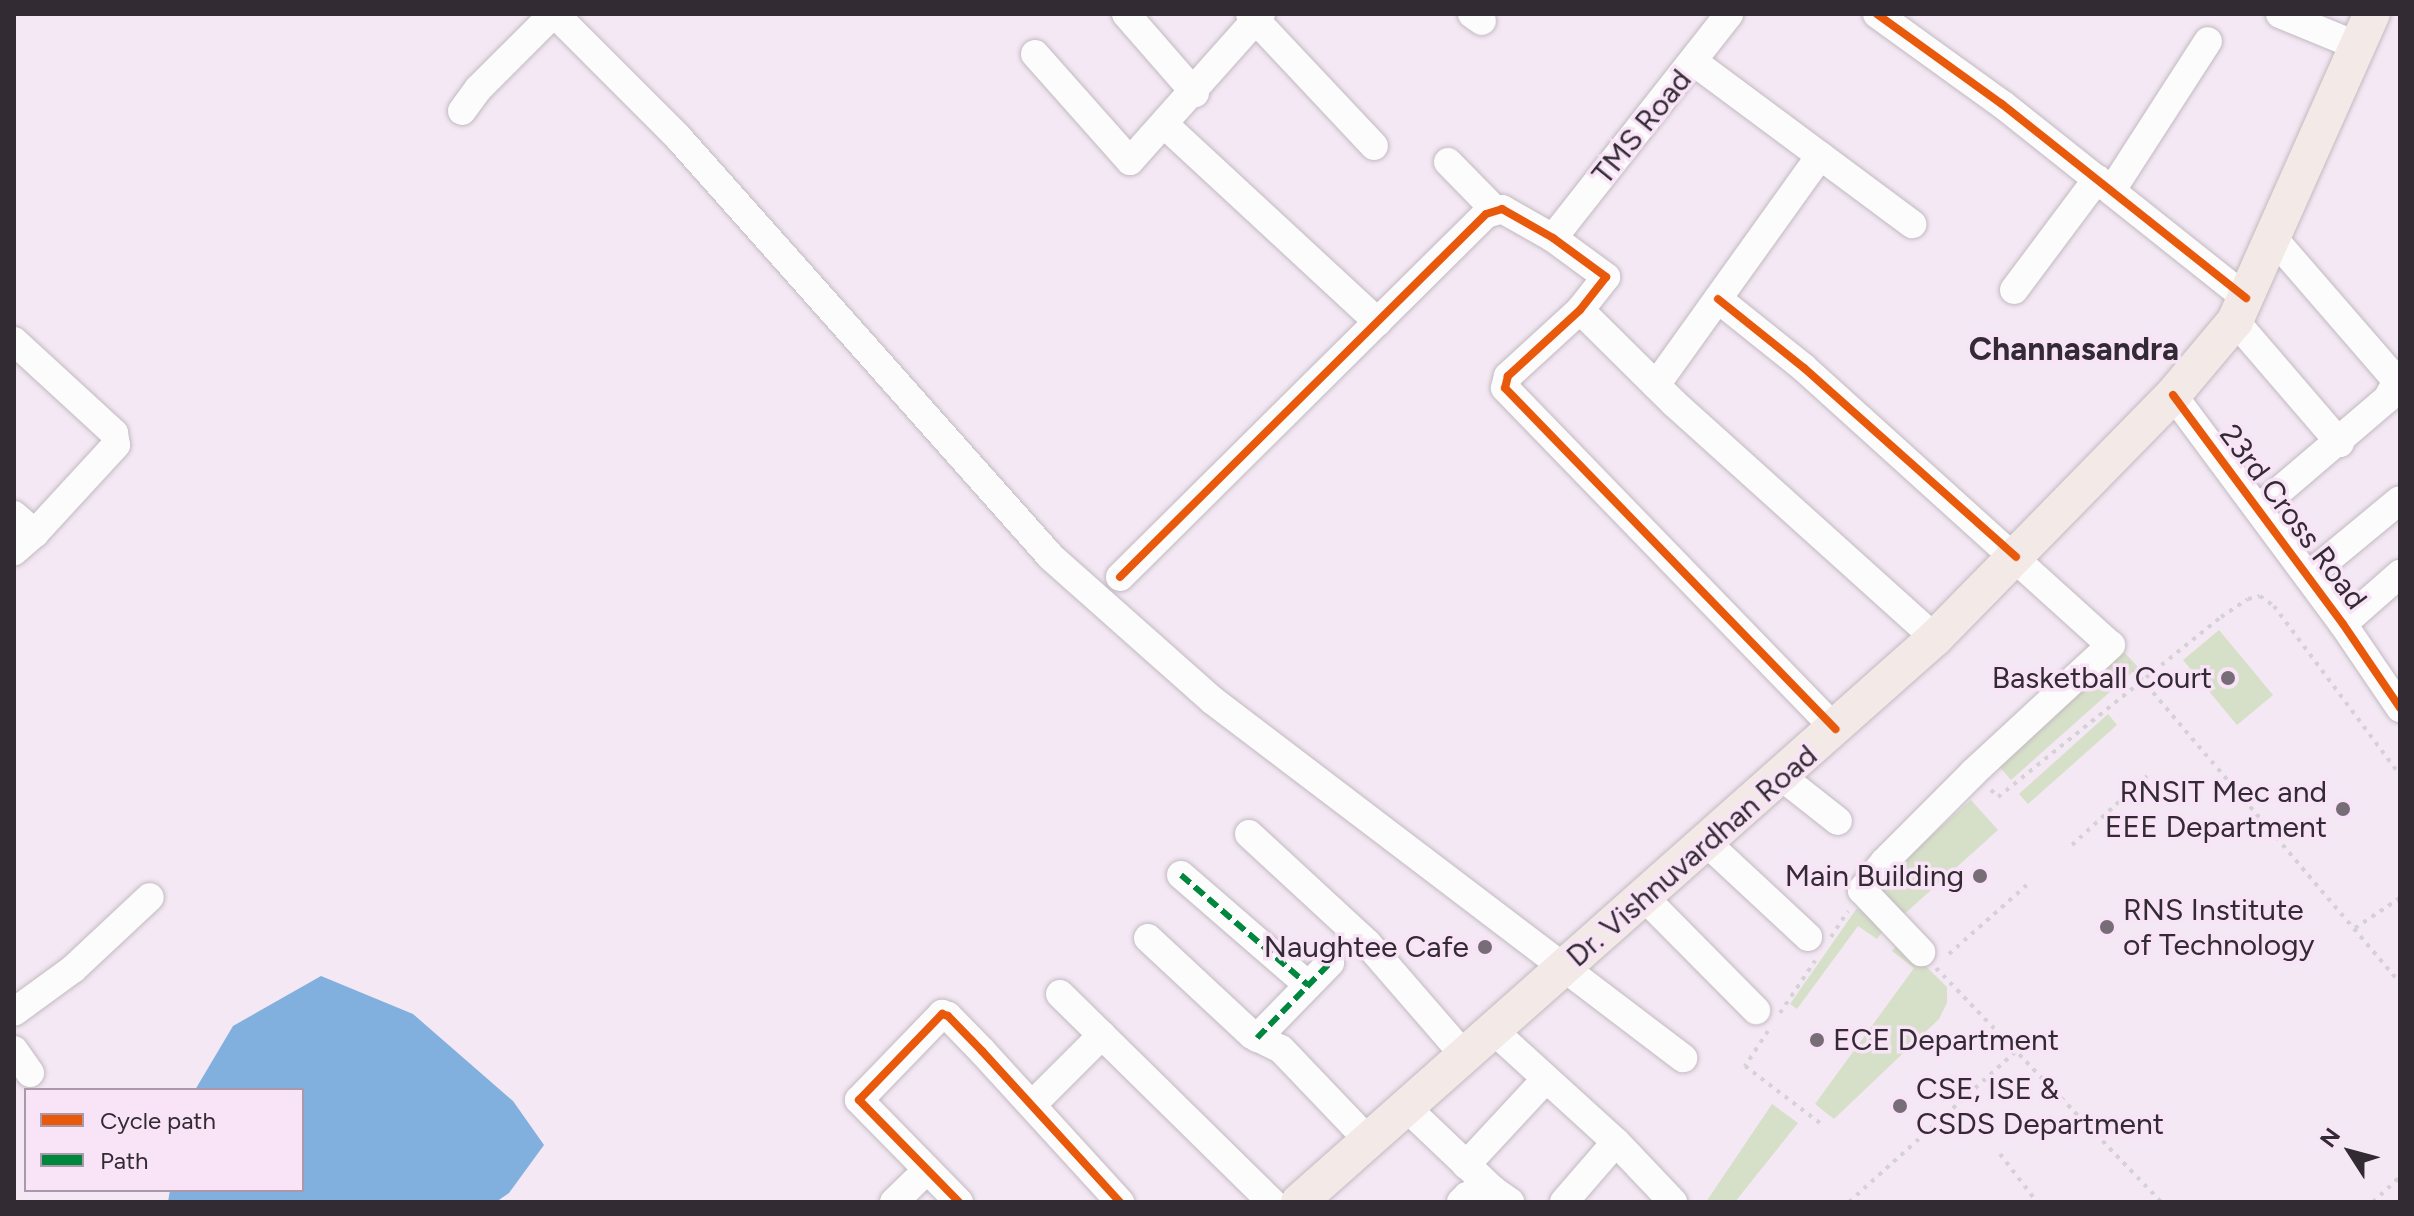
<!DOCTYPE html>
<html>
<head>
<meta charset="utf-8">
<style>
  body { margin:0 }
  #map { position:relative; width:2414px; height:1216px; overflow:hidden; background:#f3e8f3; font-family:Figtree,sans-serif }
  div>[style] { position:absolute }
  .green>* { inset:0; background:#d6e0c8 }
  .water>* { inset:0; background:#81b0df }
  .path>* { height:4px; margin-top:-2px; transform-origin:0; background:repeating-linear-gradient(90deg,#d4d2d4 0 4px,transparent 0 10px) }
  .roads { filter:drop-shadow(0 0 2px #c2b9c1) drop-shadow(0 0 2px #c2b9c1) }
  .minor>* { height:28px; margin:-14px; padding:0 14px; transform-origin:14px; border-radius:14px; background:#fdfcfd }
  .major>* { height:36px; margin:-18px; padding:0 18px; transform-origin:18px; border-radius:18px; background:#f3eae7 }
  .quiet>* { height:6px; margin-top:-3px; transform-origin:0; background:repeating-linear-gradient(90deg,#00873e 0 12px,transparent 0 18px) }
  .cycleway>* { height:8px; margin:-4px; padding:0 4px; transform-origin:4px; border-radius:4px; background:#e8590c }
  .dots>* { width:22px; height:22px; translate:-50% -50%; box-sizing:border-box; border:4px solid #f8e3f7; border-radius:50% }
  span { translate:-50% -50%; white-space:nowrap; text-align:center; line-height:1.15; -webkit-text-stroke:7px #f8e3f7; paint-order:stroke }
  .street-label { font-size:30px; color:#332b33 }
  .poi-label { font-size:30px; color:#332b33 }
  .right { translate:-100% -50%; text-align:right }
  .left { translate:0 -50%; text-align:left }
  .neighbourhood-label { font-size:32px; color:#332b33; font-weight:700 }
  .frame { position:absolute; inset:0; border:16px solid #332b33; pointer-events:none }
  .legend { position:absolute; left:24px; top:1088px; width:280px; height:104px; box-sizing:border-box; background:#f8e3f7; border:2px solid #a999a9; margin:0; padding:10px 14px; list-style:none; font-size:24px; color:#332b33 }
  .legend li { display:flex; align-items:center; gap:16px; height:40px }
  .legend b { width:40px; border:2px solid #a999a9 }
  .north { position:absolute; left:2310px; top:1112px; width:80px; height:80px; -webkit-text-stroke:6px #f8e3f7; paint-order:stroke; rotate:306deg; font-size:22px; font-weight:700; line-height:32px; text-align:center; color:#332b33 }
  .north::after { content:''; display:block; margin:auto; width:28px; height:36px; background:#332b33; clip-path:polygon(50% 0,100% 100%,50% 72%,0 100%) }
</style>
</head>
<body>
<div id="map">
  <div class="green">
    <i style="clip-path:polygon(2219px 630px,2273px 695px,2237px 725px,2183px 660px)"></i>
    <i style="clip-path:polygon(2124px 652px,2138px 667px,2011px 780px,1998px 765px)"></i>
    <i style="clip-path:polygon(2108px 714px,2117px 725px,2028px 804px,2019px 794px)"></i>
    <i style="clip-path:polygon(1971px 800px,1998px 830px,1901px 917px,1874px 887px)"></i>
    <i style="clip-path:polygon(1857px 908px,1885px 928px,1877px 939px,1858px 926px,1797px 1009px,1790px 1004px)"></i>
    <i style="clip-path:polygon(1900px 941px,1947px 987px,1947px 1003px,1939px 1019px,1834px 1119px,1815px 1104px,1914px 968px,1892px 951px)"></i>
    <i style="clip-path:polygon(1772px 1104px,1798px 1123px,1735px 1202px,1706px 1202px)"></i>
  </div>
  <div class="water">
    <i style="clip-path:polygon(321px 976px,413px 1014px,513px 1101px,544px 1145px,509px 1193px,496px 1202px,168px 1202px,170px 1190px,302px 1190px,302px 1090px,195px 1090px,233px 1026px)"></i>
  </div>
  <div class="path">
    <i style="left:2127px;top:662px;width:421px;rotate:49.6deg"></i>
    <i style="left:1991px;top:790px;width:10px;rotate:45deg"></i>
    <i style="left:1998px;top:797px;width:287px;rotate:-38.9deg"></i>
    <i style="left:2221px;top:617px;width:32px;rotate:-34deg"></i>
    <i style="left:2248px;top:599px;width:12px;rotate:-14deg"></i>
    <i style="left:2260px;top:596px;width:17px;rotate:36deg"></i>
    <i style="left:2274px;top:606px;width:211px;rotate:53.3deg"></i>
    <i style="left:2072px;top:845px;width:102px;rotate:-42.6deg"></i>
    <i style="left:2355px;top:928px;width:54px;rotate:-33.7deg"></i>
    <i style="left:1831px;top:937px;width:31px;rotate:-57deg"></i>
    <i style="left:1949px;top:954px;width:107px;rotate:-41.6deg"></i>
    <i style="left:1936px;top:968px;width:325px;rotate:46.1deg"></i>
    <i style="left:1780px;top:1013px;width:63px;rotate:-56.1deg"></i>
    <i style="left:1768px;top:1031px;width:42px;rotate:123.3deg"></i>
    <i style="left:1745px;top:1066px;width:96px;rotate:37.3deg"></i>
    <i style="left:2000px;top:1154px;width:61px;rotate:52.4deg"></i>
    <i style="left:1849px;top:1202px;width:225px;rotate:-42.1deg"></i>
    <i style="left:2373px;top:1202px;width:37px;rotate:-43deg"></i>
  </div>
  <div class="roads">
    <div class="minor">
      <i style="left:555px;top:14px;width:173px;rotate:45deg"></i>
      <i style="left:677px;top:136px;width:563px;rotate:48.38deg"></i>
      <i style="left:1051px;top:557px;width:215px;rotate:41.6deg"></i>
      <i style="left:1212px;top:700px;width:592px;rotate:37.24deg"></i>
      <i style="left:1126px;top:14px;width:105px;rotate:48.9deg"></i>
      <i style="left:1250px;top:14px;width:181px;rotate:46.8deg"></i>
      <i style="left:1472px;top:14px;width:12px;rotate:35deg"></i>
      <i style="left:1877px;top:14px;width:154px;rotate:35.8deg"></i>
      <i style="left:2002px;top:104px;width:312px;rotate:38.5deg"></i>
      <i style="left:2280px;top:14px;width:84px;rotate:22.3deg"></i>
      <i style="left:1035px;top:54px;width:143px;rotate:48.4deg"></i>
      <i style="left:1130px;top:161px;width:197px;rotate:-48.3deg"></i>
      <i style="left:1694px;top:62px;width:272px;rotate:36.6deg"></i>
      <i style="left:462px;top:111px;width:27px;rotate:-54deg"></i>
      <i style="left:478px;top:89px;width:106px;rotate:-45deg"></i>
      <i style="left:1165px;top:125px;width:290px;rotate:42.8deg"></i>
      <i style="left:1448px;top:162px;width:66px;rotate:45.6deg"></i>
      <i style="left:2112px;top:190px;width:177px;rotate:-57.2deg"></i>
      <i style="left:1553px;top:238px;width:285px;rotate:-51.8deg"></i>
      <i style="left:2014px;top:290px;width:139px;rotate:-53.2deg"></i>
      <i style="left:1718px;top:299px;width:110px;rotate:38.7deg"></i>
      <i style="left:1804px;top:368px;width:413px;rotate:42.1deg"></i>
      <i style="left:2111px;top:645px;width:187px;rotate:137.2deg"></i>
      <i style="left:1974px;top:772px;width:127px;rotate:135deg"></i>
      <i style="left:1884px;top:862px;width:36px;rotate:128deg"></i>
      <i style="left:1862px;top:890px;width:86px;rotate:46.4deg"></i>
      <i style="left:1580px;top:310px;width:134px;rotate:44.7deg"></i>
      <i style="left:1675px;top:404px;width:350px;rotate:42deg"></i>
      <i style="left:2235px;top:321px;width:161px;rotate:49.3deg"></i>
      <i style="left:14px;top:341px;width:136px;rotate:42.6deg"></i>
      <i style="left:114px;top:433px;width:12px;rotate:81deg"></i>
      <i style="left:116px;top:445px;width:120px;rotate:132.6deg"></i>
      <i style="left:35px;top:533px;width:28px;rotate:139deg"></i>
      <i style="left:1656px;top:385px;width:282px;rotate:-54.4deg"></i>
      <i style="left:2173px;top:395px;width:285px;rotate:53.4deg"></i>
      <i style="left:2343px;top:624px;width:102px;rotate:55.8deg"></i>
      <i style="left:2258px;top:509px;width:170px;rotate:-40.5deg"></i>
      <i style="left:2387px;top:399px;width:21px;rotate:-61deg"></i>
      <i style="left:2397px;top:381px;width:189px;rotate:-130.9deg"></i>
      <i style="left:14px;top:515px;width:28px;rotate:41deg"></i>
      <i style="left:2308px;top:576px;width:119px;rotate:-39.6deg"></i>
      <i style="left:1120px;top:577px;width:515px;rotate:-44.76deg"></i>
      <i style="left:1486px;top:214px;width:17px;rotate:-17deg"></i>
      <i style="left:1502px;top:209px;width:59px;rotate:29.6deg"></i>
      <i style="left:1553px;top:238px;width:66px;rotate:36.3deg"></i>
      <i style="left:1606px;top:277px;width:42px;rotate:128.2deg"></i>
      <i style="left:1580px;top:310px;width:98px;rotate:137.5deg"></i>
      <i style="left:1508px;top:376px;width:12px;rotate:104deg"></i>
      <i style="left:1505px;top:388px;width:475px;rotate:45.9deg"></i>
      <i style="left:2343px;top:624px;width:76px;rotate:-41.3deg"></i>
      <i style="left:1782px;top:777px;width:71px;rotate:38.2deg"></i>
      <i style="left:1249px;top:834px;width:161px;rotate:42.7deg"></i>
      <i style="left:1367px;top:943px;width:150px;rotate:49.1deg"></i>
      <i style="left:1707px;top:843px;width:138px;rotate:42.9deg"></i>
      <i style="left:1181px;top:875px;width:168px;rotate:40.9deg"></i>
      <i style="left:1645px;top:898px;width:158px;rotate:45.3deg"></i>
      <i style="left:1148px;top:938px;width:142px;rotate:43deg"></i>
      <i style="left:1252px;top:1035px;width:32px;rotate:26deg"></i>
      <i style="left:1281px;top:1049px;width:127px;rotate:46.3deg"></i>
      <i style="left:1060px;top:994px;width:297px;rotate:44.5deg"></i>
      <i style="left:14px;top:1012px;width:73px;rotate:-36.1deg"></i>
      <i style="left:73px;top:969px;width:105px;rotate:-43.1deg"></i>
      <i style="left:1494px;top:1031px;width:165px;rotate:42.3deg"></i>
      <i style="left:1616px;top:1142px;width:83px;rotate:46.5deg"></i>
      <i style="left:1257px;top:1038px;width:105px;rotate:-45.8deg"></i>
      <i style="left:14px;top:1050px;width:28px;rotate:55deg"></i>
      <i style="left:1032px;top:1105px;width:99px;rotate:-45deg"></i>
      <i style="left:1407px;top:1108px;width:119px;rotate:43.6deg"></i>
      <i style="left:1466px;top:1165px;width:117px;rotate:-47.1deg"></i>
      <i style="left:894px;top:1202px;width:46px;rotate:-44.1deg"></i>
      <i style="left:959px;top:1202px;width:143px;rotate:-134.4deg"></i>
      <i style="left:859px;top:1100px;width:120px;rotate:-46deg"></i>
      <i style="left:942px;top:1014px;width:6px;rotate:18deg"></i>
      <i style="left:948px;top:1016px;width:49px;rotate:45.8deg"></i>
      <i style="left:982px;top:1051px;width:205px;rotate:47.6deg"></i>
      <i style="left:1461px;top:1202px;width:8px;rotate:-45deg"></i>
      <i style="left:1467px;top:1196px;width:27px;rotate:-13deg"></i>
      <i style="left:1493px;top:1190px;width:21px;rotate:35deg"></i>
      <i style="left:1564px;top:1202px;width:79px;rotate:-49.1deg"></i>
    </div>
    <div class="major">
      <i style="left:1299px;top:1202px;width:850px;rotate:-41.57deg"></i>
      <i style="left:1935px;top:638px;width:340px;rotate:-45.6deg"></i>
      <i style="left:2173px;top:395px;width:97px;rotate:-50deg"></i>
      <i style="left:2235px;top:321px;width:336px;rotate:-66deg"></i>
    </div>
  </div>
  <div class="quiet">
    <i style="left:1181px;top:875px;width:168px;rotate:40.9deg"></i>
    <i style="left:1257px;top:1038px;width:105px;rotate:-45.8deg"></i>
  </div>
  <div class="cycleway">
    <i style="left:1877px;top:14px;width:154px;rotate:35.8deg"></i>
    <i style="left:2002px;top:104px;width:312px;rotate:38.5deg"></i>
    <i style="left:1718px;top:299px;width:110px;rotate:38.7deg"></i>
    <i style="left:1804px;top:368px;width:284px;rotate:41.7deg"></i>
    <i style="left:2173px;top:395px;width:285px;rotate:53.4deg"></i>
    <i style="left:2343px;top:624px;width:102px;rotate:55.8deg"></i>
    <i style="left:1120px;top:577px;width:515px;rotate:-44.76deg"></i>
    <i style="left:1486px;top:214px;width:17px;rotate:-17deg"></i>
    <i style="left:1502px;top:209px;width:59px;rotate:29.6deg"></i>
    <i style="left:1553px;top:238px;width:66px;rotate:36.3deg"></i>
    <i style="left:1606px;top:277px;width:42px;rotate:128.2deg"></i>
    <i style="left:1580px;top:310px;width:98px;rotate:137.5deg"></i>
    <i style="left:1508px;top:376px;width:12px;rotate:104deg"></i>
    <i style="left:1505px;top:388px;width:475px;rotate:45.9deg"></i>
    <i style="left:959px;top:1202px;width:143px;rotate:-134.4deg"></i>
    <i style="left:859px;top:1100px;width:120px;rotate:-46deg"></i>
    <i style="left:942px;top:1014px;width:6px;rotate:18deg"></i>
    <i style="left:948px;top:1016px;width:49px;rotate:45.8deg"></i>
    <i style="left:982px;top:1051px;width:205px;rotate:47.6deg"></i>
  </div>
  <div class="dots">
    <i style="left:2228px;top:678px;background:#766d76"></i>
    <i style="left:2343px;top:809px;background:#766d76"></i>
    <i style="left:1980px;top:876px;background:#766d76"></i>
    <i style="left:2107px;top:927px;background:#766d76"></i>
    <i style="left:1485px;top:947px;background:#766d76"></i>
    <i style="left:1817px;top:1040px;background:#766d76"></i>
    <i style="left:1900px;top:1106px;background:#766d76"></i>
  </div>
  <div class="street-label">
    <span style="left:1642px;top:127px;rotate:-51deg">TMS Road</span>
    <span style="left:2293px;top:517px;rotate:53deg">23rd Cross Road</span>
    <span style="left:1692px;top:856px;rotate:-41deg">Dr. Vishnuvardhan Road</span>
  </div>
  <div class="poi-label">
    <span class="right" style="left:2212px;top:678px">Basketball Court</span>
    <span class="right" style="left:2327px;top:809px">RNSIT Mec and<br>EEE Department</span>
    <span class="right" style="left:1964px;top:876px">Main Building</span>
    <span class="left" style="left:2123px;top:927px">RNS Institute<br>of Technology</span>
    <span class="right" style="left:1469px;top:947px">Naughtee Cafe</span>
    <span class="left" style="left:1833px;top:1040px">ECE Department</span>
    <span class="left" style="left:1916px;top:1106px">CSE, ISE &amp;<br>CSDS Department</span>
  </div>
  <div class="neighbourhood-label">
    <span style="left:2074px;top:349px">Channasandra</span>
  </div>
  <div class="frame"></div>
  <ul class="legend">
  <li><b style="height:10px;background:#e8590c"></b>Cycle path</li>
  <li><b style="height:10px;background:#00873e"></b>Path</li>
  </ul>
  <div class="north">N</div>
</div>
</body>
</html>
